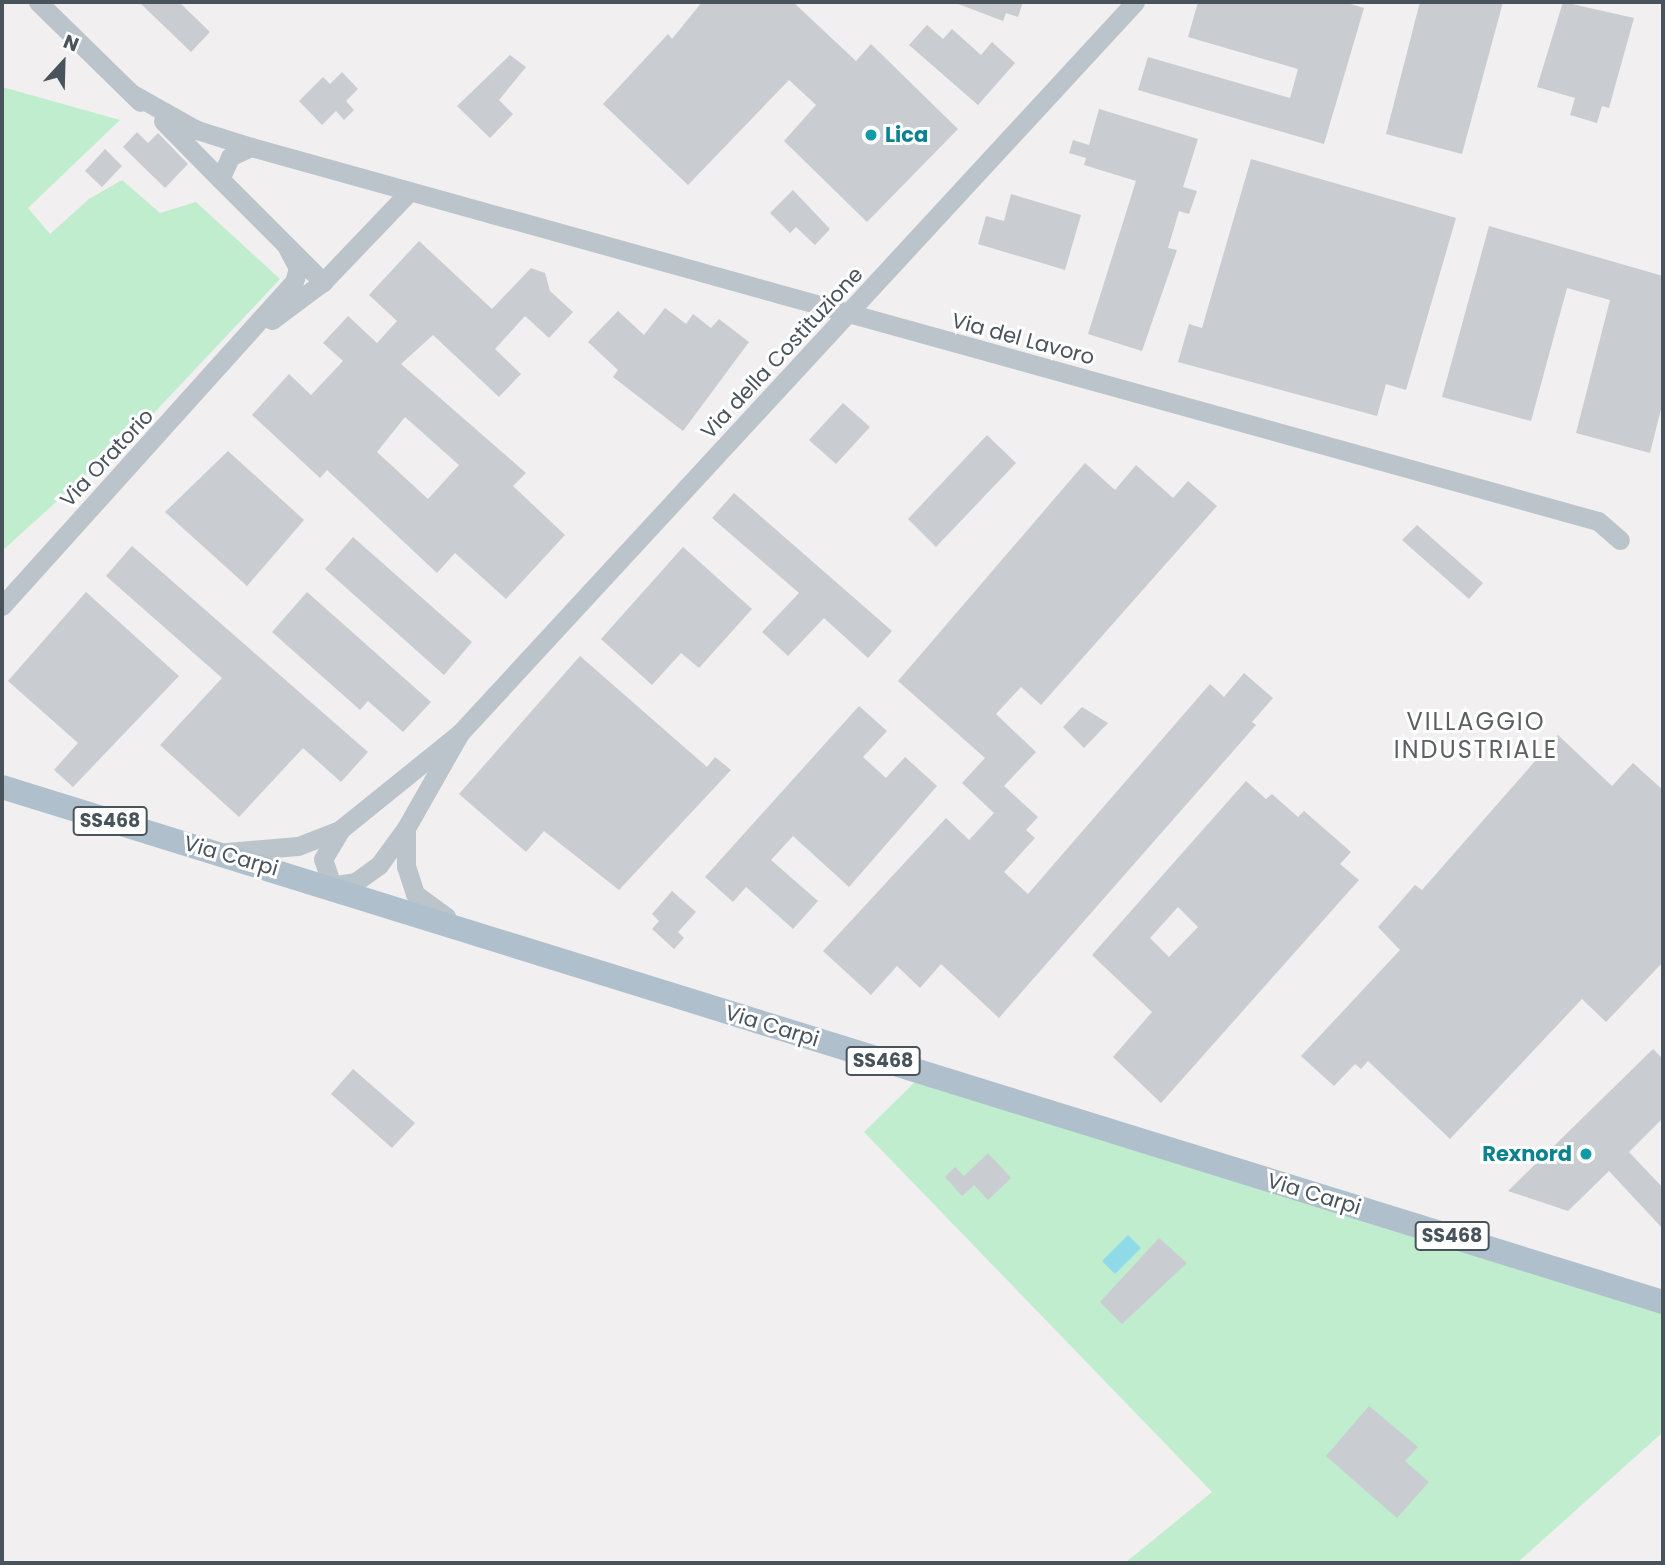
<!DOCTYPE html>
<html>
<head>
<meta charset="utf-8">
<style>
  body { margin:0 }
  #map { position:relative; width:1665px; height:1565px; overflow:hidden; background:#f1efef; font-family:Poppins,sans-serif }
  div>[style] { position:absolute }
  .green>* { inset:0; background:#bfedce }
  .water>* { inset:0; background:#8edae8 }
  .building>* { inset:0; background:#c9ccd1 }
  .minor>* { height:19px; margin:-9.5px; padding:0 9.5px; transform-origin:9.5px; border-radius:9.5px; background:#bbc4cb }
  .major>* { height:24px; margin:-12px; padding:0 12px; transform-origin:12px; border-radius:12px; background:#afc0cc }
  .dots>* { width:19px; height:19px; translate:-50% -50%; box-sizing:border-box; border:4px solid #fff; border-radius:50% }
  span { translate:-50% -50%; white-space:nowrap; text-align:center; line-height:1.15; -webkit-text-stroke:6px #fff; paint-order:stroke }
  .shield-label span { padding:2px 5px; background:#fff; border:2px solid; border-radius:5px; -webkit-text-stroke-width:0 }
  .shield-label { font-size:19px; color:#48535b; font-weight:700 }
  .culture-label { font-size:21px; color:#0d838f; font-weight:700 }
  .left { translate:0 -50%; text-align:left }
  .right { translate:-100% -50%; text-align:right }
  .street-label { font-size:21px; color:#48535b }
  .quarter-label { font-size:24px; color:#5c5f63; letter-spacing:2px }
  .frame { position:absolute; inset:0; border:4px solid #48535b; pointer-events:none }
  .north { position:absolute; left:28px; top:28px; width:70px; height:70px; -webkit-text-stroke:5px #fff; paint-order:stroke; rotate:22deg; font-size:19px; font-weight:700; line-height:28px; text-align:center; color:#48535b }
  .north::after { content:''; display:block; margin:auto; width:24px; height:32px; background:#48535b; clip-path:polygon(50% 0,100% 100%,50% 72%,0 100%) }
</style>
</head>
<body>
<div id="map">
  <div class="green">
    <i style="clip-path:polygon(2px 87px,120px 120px,28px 208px,50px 234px,89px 199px,122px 180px,160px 213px,196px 202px,280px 279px,153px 414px,2px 551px)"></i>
    <i style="clip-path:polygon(916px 1081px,1663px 1307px,1663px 1432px,1517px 1563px,1125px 1563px,1212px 1492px,864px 1132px)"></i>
  </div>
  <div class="water">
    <i style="clip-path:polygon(1128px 1235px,1141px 1248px,1115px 1274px,1102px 1261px)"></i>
  </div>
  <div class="building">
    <i style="clip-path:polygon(139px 2px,179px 2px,210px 32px,191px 52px)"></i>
    <i style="clip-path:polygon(702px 2px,793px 2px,856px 61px,871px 44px,958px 129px,867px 222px,784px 141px,816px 105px,789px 80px,688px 185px,603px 104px,668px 34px,672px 39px)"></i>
    <i style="clip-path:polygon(953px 2px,1023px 2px,1018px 17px,1006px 13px,1003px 21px)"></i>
    <i style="clip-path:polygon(1198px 2px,1344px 2px,1364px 8px,1324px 144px,1138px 90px,1148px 57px,1290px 98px,1298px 69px,1188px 37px)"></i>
    <i style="clip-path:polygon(1420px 2px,1503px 2px,1462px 154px,1386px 134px)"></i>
    <i style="clip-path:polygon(1563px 2px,1634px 18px,1609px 108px,1602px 106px,1597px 123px,1570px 115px,1575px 98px,1537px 87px)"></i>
    <i style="clip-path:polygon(927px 25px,943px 39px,952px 29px,981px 55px,992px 42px,1015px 63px,978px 105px,909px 45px)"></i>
    <i style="clip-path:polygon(510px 55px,526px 67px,499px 100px,513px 114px,490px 138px,457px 106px)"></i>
    <i style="clip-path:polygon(342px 72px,358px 89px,346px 101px,354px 110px,344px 120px,336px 111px,322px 125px,299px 101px,323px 77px,330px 84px)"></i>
    <i style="clip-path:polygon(1099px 109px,1198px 139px,1183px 187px,1197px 191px,1189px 214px,1179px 211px,1168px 248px,1177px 250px,1142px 351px,1088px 334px,1136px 181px,1084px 165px,1086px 158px,1069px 153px,1073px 140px,1089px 145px)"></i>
    <i style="clip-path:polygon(137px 132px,148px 143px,158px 133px,188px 164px,165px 188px,123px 147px)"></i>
    <i style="clip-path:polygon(105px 149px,122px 166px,102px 187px,85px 171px)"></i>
    <i style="clip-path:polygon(1251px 159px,1456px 218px,1406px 390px,1386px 384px,1377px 416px,1178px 362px,1189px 324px,1202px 328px)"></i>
    <i style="clip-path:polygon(793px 190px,830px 229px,815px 245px,796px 227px,790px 233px,770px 213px)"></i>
    <i style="clip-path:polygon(1011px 194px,1081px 215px,1065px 270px,978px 244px,986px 216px,1004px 221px)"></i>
    <i style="clip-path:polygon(1489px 226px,1663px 276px,1663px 401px,1650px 453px,1576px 433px,1610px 300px,1567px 288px,1531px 421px,1442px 397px)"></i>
    <i style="clip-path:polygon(evenodd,419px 241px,492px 309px,531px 268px,545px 273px,550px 291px,573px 312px,549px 338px,525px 316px,495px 349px,521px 374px,499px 397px,433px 335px,401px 364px,526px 473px,513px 486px,565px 535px,506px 599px,455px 553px,437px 573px,327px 470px,320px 478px,252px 415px,289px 374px,311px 395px,343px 361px,323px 343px,348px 316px,377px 343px,397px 321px,369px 295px,419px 241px,405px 417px,459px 465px,428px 499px,377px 452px,405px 417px)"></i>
    <i style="clip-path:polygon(665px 308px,686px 324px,693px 314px,711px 328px,719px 319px,749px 342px,683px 431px,613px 377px,618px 370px,588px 342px,618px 311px,644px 335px)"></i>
    <i style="clip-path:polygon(843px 403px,870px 427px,836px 464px,809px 440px)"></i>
    <i style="clip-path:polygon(987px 435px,1016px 463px,936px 547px,908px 519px)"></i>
    <i style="clip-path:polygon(228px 451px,304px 520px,247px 586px,165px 512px)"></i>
    <i style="clip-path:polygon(1085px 463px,1115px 490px,1136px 465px,1173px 498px,1188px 481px,1217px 506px,1041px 705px,1021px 687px,996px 714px,1036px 752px,1004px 786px,1038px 817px,1026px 830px,1035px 838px,1004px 872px,1028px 894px,1210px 684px,1224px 697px,1244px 673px,1273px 698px,1252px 722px,1256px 725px,999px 1018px,941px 964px,920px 988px,897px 966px,871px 995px,823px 951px,946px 818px,969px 840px,994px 813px,962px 783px,985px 758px,898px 681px)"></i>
    <i style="clip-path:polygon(734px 493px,892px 631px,868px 658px,824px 618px,788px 656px,762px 632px,799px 593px,712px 518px)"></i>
    <i style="clip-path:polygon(1417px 525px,1483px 583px,1469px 599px,1402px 540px)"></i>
    <i style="clip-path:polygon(353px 537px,472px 642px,444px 675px,325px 569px)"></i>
    <i style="clip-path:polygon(132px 546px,368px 752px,341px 782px,303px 748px,239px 817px,160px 745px,222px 678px,106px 576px)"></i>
    <i style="clip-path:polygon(683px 547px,752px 609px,699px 668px,681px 653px,652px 685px,601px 639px)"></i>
    <i style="clip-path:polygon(86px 592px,179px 676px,73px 787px,54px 770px,78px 743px,8px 681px)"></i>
    <i style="clip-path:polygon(307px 592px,431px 702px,403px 732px,368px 701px,360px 710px,272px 632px)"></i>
    <i style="clip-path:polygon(580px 656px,707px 767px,715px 757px,731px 770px,619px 890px,544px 831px,526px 852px,459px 794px)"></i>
    <i style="clip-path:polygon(859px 706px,887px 731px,863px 757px,886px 778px,905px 757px,937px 786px,849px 887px,793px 836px,771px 860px,818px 901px,793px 929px,746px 887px,733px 902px,705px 877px)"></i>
    <i style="clip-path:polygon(1082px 707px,1108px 723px,1084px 748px,1063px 727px)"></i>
    <i style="clip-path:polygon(1558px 735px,1612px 786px,1633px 763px,1663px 790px,1663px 962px,1606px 1022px,1582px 999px,1450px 1139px,1368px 1061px,1361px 1069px,1355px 1064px,1334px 1086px,1301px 1056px,1400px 950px,1378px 927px,1415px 885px,1422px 890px)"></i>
    <i style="clip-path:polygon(evenodd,1246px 781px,1266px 799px,1272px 794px,1298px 817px,1304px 811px,1351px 852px,1340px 864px,1359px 880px,1161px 1103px,1113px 1057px,1152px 1012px,1092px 955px,1246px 781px,1178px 907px,1198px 927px,1169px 957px,1150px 938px,1178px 907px)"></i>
    <i style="clip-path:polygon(672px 891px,696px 912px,678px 932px,684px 938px,674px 949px,652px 929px,659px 921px,652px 914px)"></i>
    <i style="clip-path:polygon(1653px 1049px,1663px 1059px,1663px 1118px,1629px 1152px,1663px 1188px,1663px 1229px,1609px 1171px,1568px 1211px,1508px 1191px)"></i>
    <i style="clip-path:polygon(353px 1069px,415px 1123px,392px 1148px,331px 1094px)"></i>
    <i style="clip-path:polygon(988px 1153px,1011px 1178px,988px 1200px,974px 1185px,962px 1196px,945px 1177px,955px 1167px,964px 1176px)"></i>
    <i style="clip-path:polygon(1159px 1238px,1187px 1263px,1122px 1324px,1100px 1302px)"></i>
    <i style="clip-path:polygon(1369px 1406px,1418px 1447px,1405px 1461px,1429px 1482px,1397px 1518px,1326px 1456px)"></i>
  </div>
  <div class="minor">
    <i style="left:38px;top:2px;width:143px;rotate:44.4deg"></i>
    <i style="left:131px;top:93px;width:76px;rotate:29.3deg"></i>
    <i style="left:197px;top:130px;width:57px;rotate:17.5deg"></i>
    <i style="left:251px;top:147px;width:1398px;rotate:15.52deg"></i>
    <i style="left:1598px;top:521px;width:29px;rotate:41deg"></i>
    <i style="left:163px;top:121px;width:81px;rotate:45.5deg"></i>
    <i style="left:251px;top:147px;width:23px;rotate:155deg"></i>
    <i style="left:230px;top:157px;width:24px;rotate:114deg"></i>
    <i style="left:220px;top:179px;width:146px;rotate:45deg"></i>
    <i style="left:272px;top:320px;width:64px;rotate:-36.7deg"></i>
    <i style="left:323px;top:282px;width:123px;rotate:-46.3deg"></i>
    <i style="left:2px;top:606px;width:436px;rotate:-48deg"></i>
    <i style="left:294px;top:282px;width:15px;rotate:-74deg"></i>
    <i style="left:298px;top:268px;width:26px;rotate:-118deg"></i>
    <i style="left:460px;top:733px;width:109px;rotate:119.6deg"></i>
    <i style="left:406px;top:828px;width:46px;rotate:126.1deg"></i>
    <i style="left:379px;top:865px;width:29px;rotate:144deg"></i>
    <i style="left:356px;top:882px;width:24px;rotate:171deg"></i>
    <i style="left:332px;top:886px;width:28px;rotate:-108deg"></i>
    <i style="left:323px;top:859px;width:35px;rotate:-59deg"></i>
    <i style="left:341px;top:829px;width:153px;rotate:-38.9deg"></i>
    <i style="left:460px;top:733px;width:995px;rotate:-47.28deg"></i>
    <i style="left:406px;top:828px;width:38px;rotate:90deg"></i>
    <i style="left:406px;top:866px;width:29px;rotate:72deg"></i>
    <i style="left:415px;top:894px;width:39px;rotate:36deg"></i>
    <i style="left:227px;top:852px;width:71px;rotate:-4.8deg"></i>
    <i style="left:298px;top:846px;width:45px;rotate:-20.9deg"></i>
  </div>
  <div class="major">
    <i style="left:2px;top:787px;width:1739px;rotate:17.23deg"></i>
  </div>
  <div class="dots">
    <i style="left:871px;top:135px;background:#0f9aa8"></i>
    <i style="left:1586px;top:1154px;background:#0f9aa8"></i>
  </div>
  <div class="shield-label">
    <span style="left:110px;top:821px">SS468</span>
    <span style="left:883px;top:1061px">SS468</span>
    <span style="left:1452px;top:1236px">SS468</span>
  </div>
  <div class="culture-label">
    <span class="left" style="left:885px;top:135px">Lica</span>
    <span class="right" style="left:1572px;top:1154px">Rexnord</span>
  </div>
  <div class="street-label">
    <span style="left:1023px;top:339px;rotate:15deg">Via del Lavoro</span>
    <span style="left:782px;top:353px;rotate:-47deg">Via della Costituzione</span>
    <span style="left:107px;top:458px;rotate:-47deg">Via Oratorio</span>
    <span style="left:231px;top:856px;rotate:16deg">Via Carpi</span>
    <span style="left:772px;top:1026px;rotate:17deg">Via Carpi</span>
    <span style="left:1314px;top:1194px;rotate:17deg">Via Carpi</span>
  </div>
  <div class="quarter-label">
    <span style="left:1476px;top:736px">VILLAGGIO<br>INDUSTRIALE</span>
  </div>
  <div class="frame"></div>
  <div class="north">N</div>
</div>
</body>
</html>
